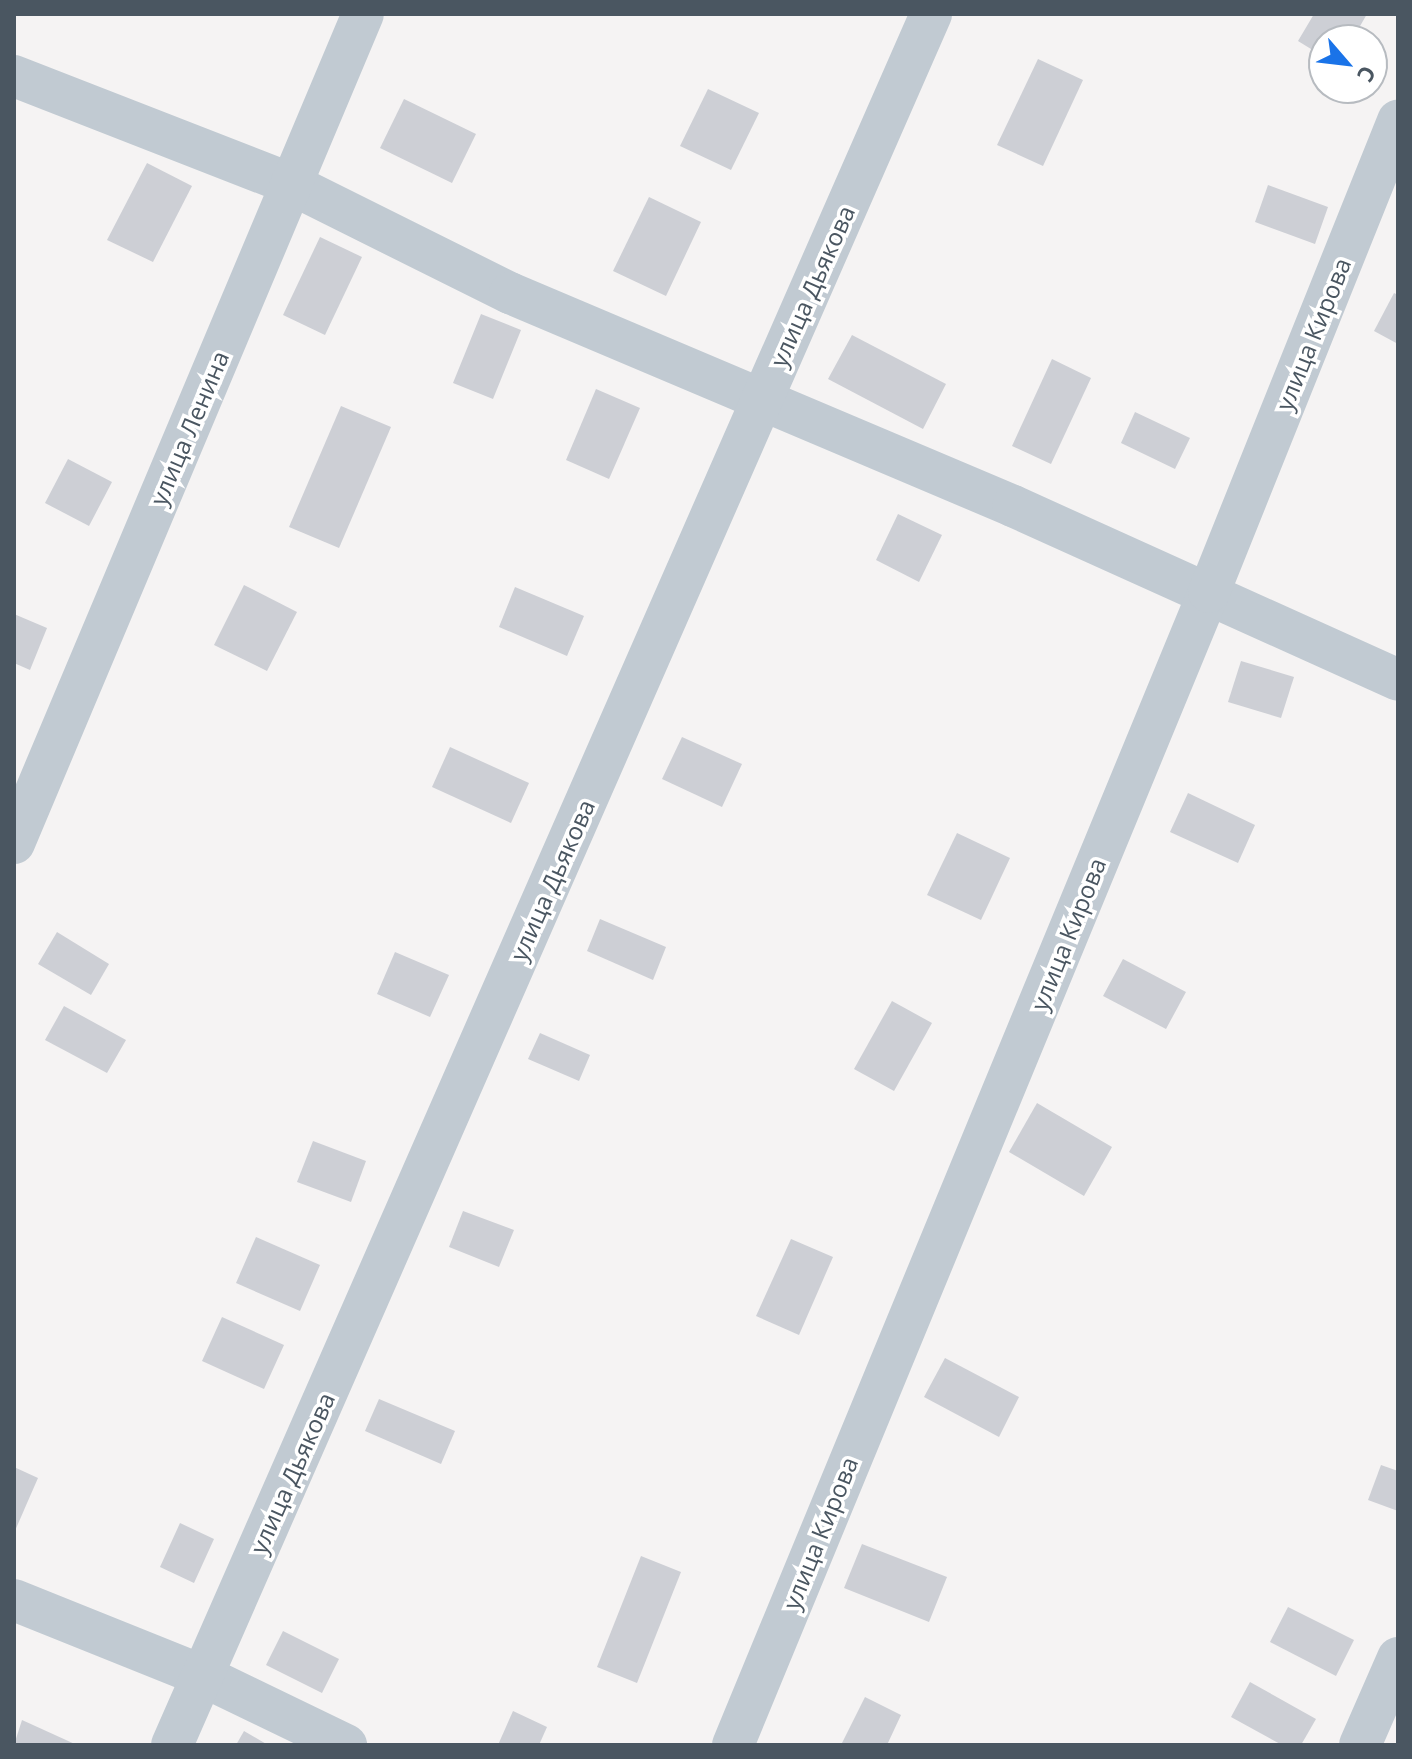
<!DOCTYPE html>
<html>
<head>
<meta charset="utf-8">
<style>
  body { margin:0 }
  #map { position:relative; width:1412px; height:1759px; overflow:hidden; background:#f5f3f3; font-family:"Open Sans",sans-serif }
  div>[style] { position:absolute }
  .building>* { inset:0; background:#cdcfd5 }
  .minor>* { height:42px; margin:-21px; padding:0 21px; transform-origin:21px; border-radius:21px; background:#c1cad2 }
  span { translate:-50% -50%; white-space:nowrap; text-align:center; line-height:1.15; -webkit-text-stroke:7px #fff; paint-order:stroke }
  .street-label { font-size:24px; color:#4a5661 }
  .frame { position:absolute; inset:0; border:16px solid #4a5661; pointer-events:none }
  .north { position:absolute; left:1308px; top:24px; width:80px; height:80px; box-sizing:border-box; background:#fff; border:2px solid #b7bbc0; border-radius:50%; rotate:118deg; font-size:22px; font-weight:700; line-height:32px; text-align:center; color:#4a5661 }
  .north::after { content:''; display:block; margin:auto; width:28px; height:36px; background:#1a73e8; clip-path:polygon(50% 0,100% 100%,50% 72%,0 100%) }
</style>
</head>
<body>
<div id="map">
  <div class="building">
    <i style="clip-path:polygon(1314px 14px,1367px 14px,1352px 40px,1324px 40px,1324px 57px,1298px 41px)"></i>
    <i style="clip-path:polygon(1038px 59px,1083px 80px,1043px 166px,997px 145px)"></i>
    <i style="clip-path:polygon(708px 89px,759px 113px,731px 170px,680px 146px)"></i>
    <i style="clip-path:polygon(404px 99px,476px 134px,452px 183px,380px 148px)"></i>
    <i style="clip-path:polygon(147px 163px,192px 186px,153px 262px,107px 240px)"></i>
    <i style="clip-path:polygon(1268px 185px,1328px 207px,1315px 244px,1255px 222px)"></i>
    <i style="clip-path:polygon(649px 197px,701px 222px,666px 296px,613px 271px)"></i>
    <i style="clip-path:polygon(320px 237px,362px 257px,325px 335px,283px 315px)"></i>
    <i style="clip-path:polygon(1394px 293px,1398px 295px,1398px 344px,1374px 331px)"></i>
    <i style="clip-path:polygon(481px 314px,521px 330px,493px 399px,453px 383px)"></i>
    <i style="clip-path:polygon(852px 335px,946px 384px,923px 429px,828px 379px)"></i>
    <i style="clip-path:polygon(1052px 359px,1091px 378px,1051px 464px,1012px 446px)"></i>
    <i style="clip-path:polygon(596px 389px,640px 408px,609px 479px,566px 460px)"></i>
    <i style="clip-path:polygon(341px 406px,391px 427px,339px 548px,289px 527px)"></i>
    <i style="clip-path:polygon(1135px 412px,1190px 438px,1175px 469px,1121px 443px)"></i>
    <i style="clip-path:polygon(68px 459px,112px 482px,89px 526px,45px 503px)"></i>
    <i style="clip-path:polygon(898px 514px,942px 535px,919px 582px,876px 560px)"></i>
    <i style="clip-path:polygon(244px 585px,297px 612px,267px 671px,214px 645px)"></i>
    <i style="clip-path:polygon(515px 587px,584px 616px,567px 656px,499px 627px)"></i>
    <i style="clip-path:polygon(14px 614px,47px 628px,30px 670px,14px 663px)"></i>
    <i style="clip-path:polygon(1241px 661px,1294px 677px,1281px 718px,1228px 702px)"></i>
    <i style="clip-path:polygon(682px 737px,742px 764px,722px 807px,662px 779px)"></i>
    <i style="clip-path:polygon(450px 747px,529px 783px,511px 823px,432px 787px)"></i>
    <i style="clip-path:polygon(1188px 793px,1255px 825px,1238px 863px,1170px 832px)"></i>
    <i style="clip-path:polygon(957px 833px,1010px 858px,981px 920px,927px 895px)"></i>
    <i style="clip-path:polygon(600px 919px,666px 947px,653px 980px,587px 951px)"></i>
    <i style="clip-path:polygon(57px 932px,109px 964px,91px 995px,38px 964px)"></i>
    <i style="clip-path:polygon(395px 952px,449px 975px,430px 1017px,377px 994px)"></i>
    <i style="clip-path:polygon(1123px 959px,1186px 992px,1166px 1029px,1103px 996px)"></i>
    <i style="clip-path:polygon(892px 1001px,932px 1023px,894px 1091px,854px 1069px)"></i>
    <i style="clip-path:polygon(64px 1006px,126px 1040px,107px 1073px,45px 1040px)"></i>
    <i style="clip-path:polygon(540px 1033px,590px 1055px,579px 1081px,528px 1059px)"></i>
    <i style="clip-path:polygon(1037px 1103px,1112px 1147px,1084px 1196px,1009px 1152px)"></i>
    <i style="clip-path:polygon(313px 1141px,366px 1161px,351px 1202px,297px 1182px)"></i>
    <i style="clip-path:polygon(463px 1211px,514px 1230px,499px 1267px,449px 1247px)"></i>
    <i style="clip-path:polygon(256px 1237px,320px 1265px,300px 1311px,236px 1283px)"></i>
    <i style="clip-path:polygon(791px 1239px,833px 1257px,799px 1335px,756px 1316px)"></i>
    <i style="clip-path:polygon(222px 1317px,284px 1345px,264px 1389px,202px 1361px)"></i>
    <i style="clip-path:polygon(945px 1358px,1019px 1397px,999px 1437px,924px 1397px)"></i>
    <i style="clip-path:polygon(379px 1399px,455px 1431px,441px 1464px,365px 1431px)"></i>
    <i style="clip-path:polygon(1381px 1465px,1398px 1471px,1398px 1511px,1368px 1500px)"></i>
    <i style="clip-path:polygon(14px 1467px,38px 1478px,14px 1533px)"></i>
    <i style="clip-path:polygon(180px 1523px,214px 1539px,194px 1583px,160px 1567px)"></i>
    <i style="clip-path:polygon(862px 1544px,947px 1577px,929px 1622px,844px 1588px)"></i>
    <i style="clip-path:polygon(641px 1556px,681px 1572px,637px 1683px,597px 1667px)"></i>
    <i style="clip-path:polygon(1288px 1607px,1354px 1640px,1336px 1676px,1270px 1642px)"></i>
    <i style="clip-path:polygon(283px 1631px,339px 1659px,322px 1693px,266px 1665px)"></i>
    <i style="clip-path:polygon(1250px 1682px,1316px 1719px,1301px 1745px,1282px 1745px,1231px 1717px)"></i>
    <i style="clip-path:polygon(865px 1697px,901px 1715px,887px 1745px,841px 1745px)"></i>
    <i style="clip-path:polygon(513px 1711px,547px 1727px,539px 1745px,498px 1745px)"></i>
    <i style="clip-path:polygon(22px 1720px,77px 1745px,14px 1745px)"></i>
    <i style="clip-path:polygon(244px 1731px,268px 1745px,236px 1745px)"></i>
  </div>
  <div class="minor">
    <i style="left:14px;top:76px;width:297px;rotate:21.3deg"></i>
    <i style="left:291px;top:184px;width:245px;rotate:26.5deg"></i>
    <i style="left:510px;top:293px;width:546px;rotate:22.95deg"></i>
    <i style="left:1013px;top:506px;width:422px;rotate:24.3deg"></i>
    <i style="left:14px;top:843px;width:899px;rotate:-67.17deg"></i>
    <i style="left:14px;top:1600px;width:204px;rotate:21.9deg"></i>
    <i style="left:203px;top:1676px;width:159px;rotate:25.8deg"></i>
    <i style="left:172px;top:1745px;width:1890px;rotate:-66.32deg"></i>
    <i style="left:733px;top:1745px;width:1247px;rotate:-67.57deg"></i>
    <i style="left:1209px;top:592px;width:508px;rotate:-68.14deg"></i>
    <i style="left:1360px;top:1745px;width:95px;rotate:-66.4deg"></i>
  </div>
  <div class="street-label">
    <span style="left:812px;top:286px;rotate:-66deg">улица Дьякова</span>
    <span style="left:1313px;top:334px;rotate:-68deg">улица Кирова</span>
    <span style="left:189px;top:428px;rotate:-67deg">улица Ленина</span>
    <span style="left:552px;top:880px;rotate:-66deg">улица Дьякова</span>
    <span style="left:1068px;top:934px;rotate:-68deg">улица Кирова</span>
    <span style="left:292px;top:1473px;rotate:-66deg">улица Дьякова</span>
    <span style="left:820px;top:1533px;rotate:-68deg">улица Кирова</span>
  </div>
  <div class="frame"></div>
  <div class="north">С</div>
</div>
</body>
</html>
